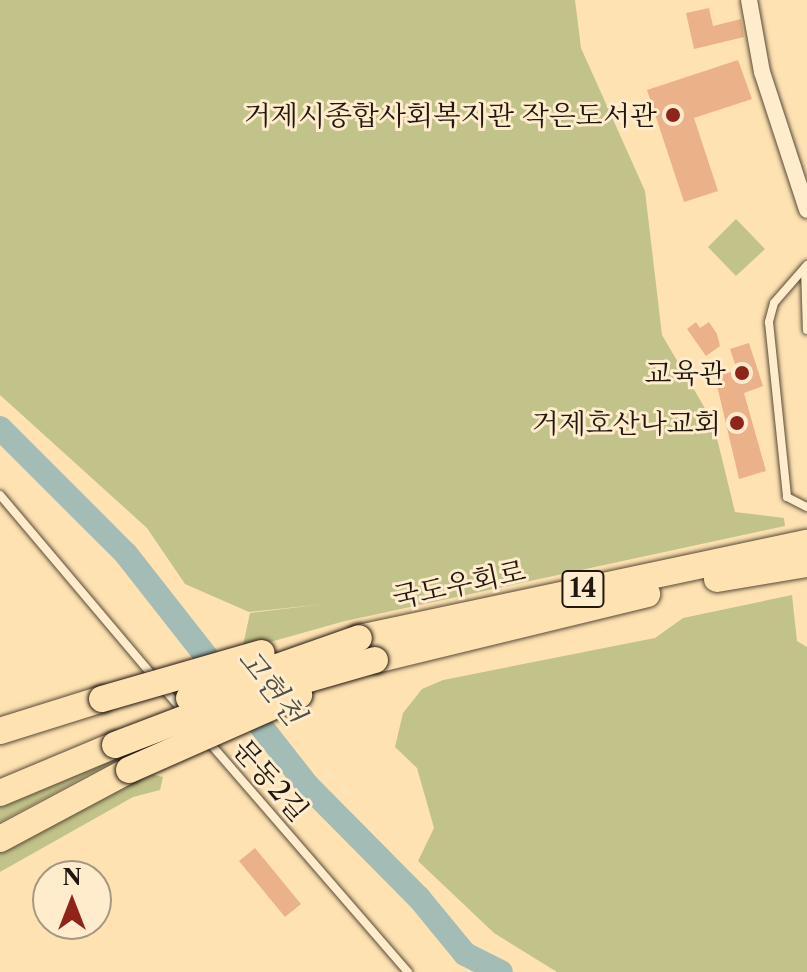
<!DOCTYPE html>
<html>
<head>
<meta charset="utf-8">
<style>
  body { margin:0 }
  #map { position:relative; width:807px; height:972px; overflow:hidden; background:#fee2b2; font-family:"Libre Caslon Text","Noto Serif KR",serif }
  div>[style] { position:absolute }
  .green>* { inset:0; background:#c2c38a }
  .river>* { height:24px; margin:-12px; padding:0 12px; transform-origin:12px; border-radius:12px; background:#a3bcb6 }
  .building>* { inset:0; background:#ebb189 }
  .roads { filter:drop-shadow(0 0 2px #584a37) drop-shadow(0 0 2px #584a37) }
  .service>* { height:8px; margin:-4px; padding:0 4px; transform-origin:4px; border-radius:4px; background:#feeccd }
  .minor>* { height:16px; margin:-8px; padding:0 8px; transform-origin:8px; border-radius:8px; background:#feeccd }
  .trunk>* { height:26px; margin:-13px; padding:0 13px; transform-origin:13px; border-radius:13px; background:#fee2b2 }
  .bridges { filter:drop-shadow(0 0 2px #21170e) drop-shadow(0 0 2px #21170e) }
  .trunk-bridge>* { height:26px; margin:-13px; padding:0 13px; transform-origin:13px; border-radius:13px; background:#fee2b2 }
  .dots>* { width:22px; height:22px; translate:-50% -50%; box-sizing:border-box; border:4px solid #feeccd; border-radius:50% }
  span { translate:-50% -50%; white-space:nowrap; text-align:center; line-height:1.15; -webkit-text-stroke:6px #feeccd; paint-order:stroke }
  .shield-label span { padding:2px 6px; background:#feeccd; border:2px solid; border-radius:6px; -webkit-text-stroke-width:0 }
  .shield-label { font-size:26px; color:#21170e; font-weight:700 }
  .poi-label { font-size:28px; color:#21170e }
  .right { translate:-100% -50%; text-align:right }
  .street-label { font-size:28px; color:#21170e }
  .water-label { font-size:30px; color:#4e5149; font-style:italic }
  .north { position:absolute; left:32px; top:860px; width:80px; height:80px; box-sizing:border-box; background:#feeccd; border:2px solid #a69781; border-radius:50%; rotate:0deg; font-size:22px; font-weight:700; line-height:32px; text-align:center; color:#21170e }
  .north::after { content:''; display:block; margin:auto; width:28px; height:36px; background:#8f2418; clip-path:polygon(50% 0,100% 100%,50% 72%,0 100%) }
</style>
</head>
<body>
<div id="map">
  <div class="green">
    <i style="clip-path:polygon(0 0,575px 0,581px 48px,645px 191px,662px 335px,713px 422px,735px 512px,784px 518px,785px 526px,345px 621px,242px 650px,250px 613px,325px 604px,249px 612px,185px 584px,147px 528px,0 395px)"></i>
    <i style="clip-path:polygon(736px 219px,765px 249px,736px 276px,708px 247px)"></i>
    <i style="clip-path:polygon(792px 595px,797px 641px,807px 647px,807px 972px,557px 972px,494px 933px,418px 861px,434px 828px,417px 768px,395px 747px,403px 713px,422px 689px,443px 680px,655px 638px,683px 618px)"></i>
    <i style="clip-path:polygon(123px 756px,0 822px,0 800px)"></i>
    <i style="clip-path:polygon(142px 772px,163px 777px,160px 790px,133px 797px,0 872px,0 844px)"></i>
  </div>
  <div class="river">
    <i style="left:0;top:428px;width:178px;rotate:45deg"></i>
    <i style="left:126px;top:554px;width:295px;rotate:51.9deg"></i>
    <i style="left:308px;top:786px;width:158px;rotate:45.3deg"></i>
    <i style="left:419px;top:898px;width:72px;rotate:50.6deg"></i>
    <i style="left:465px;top:954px;width:40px;rotate:26.6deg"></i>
  </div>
  <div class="building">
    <i style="clip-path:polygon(709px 8px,713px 26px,741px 19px,744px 37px,694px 49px,686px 13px)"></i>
    <i style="clip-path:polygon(738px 60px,752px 99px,694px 118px,718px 191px,684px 202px,647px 90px)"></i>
    <i style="clip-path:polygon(696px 322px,700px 328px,709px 322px,717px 334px,720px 346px,706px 356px,687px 329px)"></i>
    <i style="clip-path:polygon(749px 343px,763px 386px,744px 393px,766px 471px,739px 479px,715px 377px,737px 370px,730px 349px)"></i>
    <i style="clip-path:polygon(255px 848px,301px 904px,285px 917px,239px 861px)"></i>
  </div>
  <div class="roads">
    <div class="service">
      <i style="left:807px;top:265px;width:50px;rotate:131deg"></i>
      <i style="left:774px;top:303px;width:20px;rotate:105deg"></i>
      <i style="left:769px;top:322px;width:176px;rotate:84.1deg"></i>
      <i style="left:787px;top:497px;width:22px;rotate:27deg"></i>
      <i style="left:805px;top:268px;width:62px;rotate:88.2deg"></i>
      <i style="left:0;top:495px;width:238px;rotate:49.8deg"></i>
      <i style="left:163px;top:688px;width:35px;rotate:49deg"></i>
      <i style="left:207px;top:740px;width:307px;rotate:49.1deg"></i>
    </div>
    <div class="minor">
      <i style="left:749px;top:0;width:73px;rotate:79.8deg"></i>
      <i style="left:762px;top:72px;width:145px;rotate:71.9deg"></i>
    </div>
    <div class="trunk">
      <i style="left:717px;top:579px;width:91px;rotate:-9.5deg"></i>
      <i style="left:359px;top:638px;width:458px;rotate:-12deg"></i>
      <i style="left:375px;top:660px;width:280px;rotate:-13.6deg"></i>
      <i style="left:0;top:731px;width:107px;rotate:-17.4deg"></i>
      <i style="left:0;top:793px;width:125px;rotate:-22.7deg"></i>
      <i style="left:0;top:839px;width:146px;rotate:-28.1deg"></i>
    </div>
  </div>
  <div class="bridges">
    <div class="trunk-bridge">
      <i style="left:189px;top:698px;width:180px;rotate:-19.4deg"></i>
      <i style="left:102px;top:699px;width:166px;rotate:-16.1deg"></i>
      <i style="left:115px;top:745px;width:118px;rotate:-20.9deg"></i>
      <i style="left:225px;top:703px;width:156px;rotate:-16deg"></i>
      <i style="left:129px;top:770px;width:186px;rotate:-23.8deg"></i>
    </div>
  </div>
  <div class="dots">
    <i style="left:673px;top:115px;background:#8f2418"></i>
    <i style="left:742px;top:373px;background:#8f2418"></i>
    <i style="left:737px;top:423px;background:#8f2418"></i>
  </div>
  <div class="shield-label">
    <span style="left:583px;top:589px">14</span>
  </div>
  <div class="poi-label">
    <span class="right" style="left:657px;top:115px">거제시종합사회복지관 작은도서관</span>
    <span class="right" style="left:726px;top:373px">교육관</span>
    <span class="right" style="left:721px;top:423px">거제호산나교회</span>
  </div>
  <div class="street-label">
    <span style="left:459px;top:584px;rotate:-12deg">국도우회로</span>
    <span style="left:271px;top:780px;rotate:49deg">문동2길</span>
  </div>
  <div class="water-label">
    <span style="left:271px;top:687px;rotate:52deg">고현천</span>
  </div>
  <div class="north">N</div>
</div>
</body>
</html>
